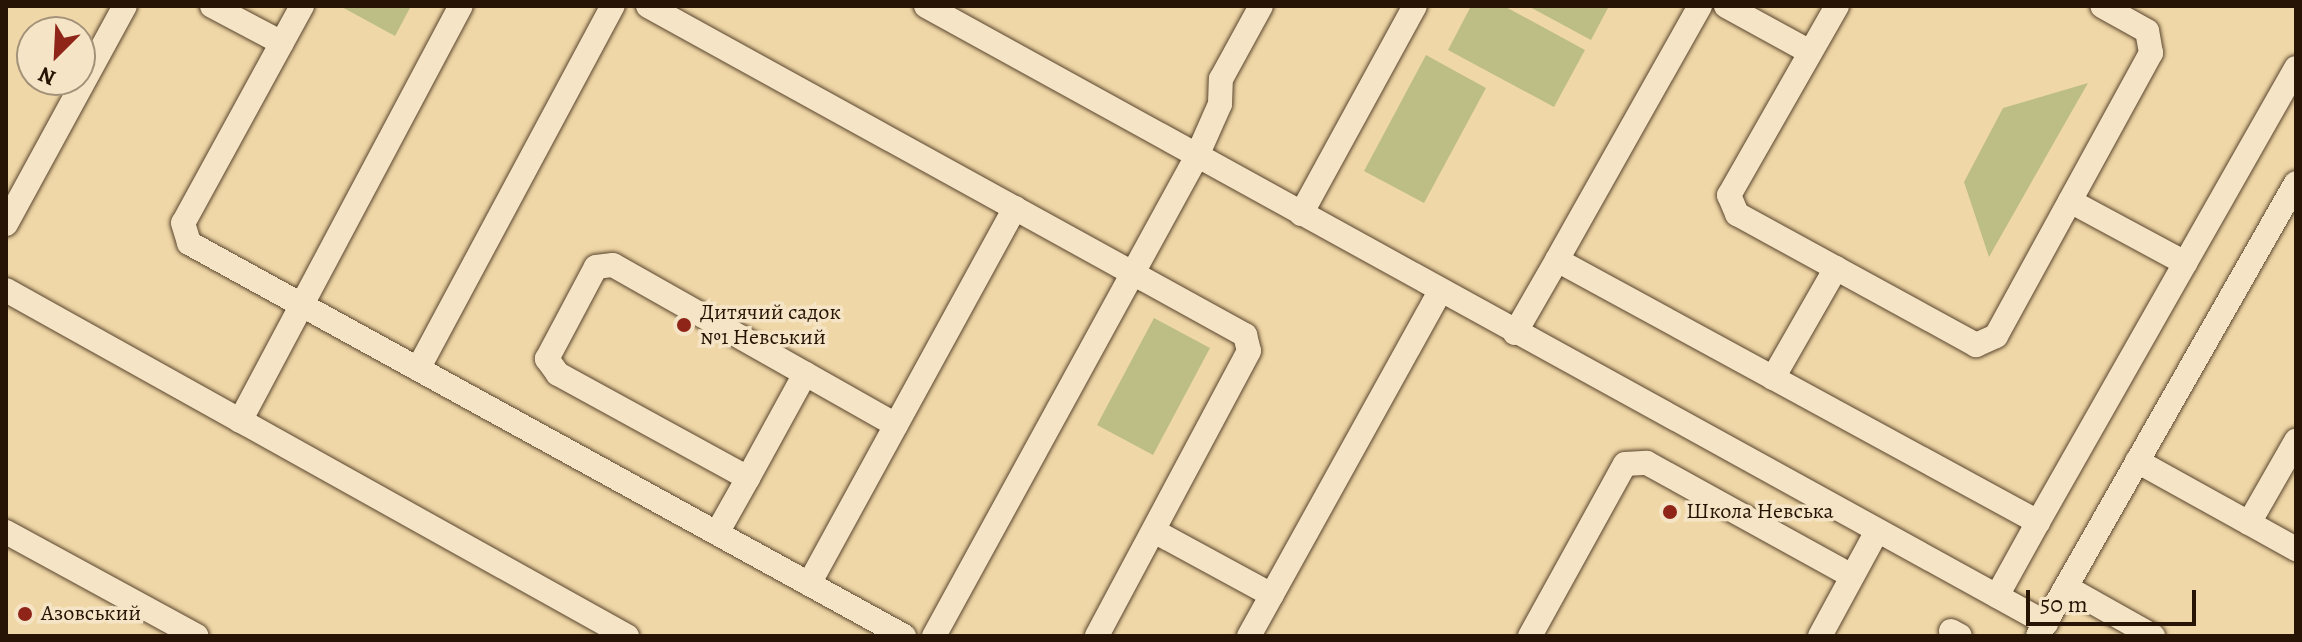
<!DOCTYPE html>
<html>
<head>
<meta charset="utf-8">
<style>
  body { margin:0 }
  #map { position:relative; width:2302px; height:642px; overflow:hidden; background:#f0d7a7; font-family:Alegreya,serif }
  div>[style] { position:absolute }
  .green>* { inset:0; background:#bcbe85 }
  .roads { filter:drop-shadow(0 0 2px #59452e) drop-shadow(0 0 2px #59452e) }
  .minor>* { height:24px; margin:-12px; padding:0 12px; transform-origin:12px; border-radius:12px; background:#f5e5c6 }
  .dots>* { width:22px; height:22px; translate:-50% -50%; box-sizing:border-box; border:4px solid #f5e5c6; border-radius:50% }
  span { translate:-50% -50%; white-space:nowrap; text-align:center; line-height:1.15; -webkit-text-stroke:7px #f5e5c6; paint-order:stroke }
  .poi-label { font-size:22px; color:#271405 }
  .left { translate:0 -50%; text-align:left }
  .frame { position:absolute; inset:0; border:8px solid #271405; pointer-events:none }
  .north { position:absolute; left:16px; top:16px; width:80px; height:80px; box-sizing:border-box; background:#f5e5c6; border:2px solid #a39179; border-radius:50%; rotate:204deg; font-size:22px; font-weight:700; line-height:32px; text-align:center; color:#271405 }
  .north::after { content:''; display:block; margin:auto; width:28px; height:36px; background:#8f2418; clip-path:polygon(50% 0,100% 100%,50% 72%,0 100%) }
  .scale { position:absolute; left:2026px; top:590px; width:170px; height:36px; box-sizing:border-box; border:4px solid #271405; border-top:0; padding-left:10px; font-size:24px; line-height:28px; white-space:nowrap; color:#271405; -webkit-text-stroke:6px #f5e5c6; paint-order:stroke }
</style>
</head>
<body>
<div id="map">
  <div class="green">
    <i style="clip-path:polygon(340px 6px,411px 6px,395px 36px)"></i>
    <i style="clip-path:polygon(1471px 6px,1504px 6px,1585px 50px,1554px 107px,1448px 50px)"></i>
    <i style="clip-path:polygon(1528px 6px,1609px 6px,1591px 40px)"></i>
    <i style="clip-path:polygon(1426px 55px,1486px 88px,1424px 203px,1364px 171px)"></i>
    <i style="clip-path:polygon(2088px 83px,2056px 139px,1989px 257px,1964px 182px,2003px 108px)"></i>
    <i style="clip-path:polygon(1154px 318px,1210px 348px,1153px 455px,1097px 425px)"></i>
  </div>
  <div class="roads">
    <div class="minor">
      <i style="left:212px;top:6px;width:79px;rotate:27.9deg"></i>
      <i style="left:302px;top:6px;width:247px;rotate:118.7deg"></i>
      <i style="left:183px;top:223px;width:21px;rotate:73deg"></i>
      <i style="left:189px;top:243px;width:816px;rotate:28.8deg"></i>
      <i style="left:648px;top:6px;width:682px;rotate:28.86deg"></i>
      <i style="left:1245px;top:335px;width:16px;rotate:76deg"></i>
      <i style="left:1249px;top:351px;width:323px;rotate:118.1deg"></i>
      <i style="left:926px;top:6px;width:1279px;rotate:28.85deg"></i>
      <i style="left:1700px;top:6px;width:291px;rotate:119.4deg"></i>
      <i style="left:1557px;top:260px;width:548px;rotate:28.58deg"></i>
      <i style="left:2038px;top:522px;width:522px;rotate:-60.39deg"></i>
      <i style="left:1726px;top:6px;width:96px;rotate:28.7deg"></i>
      <i style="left:1837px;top:6px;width:218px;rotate:119.7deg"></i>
      <i style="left:1729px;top:195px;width:21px;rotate:67deg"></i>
      <i style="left:1737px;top:214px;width:273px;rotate:28.7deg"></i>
      <i style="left:1976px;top:345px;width:22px;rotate:-24deg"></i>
      <i style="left:1996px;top:336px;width:323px;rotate:-61.3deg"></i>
      <i style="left:2151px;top:53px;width:22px;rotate:-100deg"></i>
      <i style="left:2147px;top:31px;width:51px;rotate:-150.9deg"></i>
      <i style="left:2070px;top:201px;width:131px;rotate:28.3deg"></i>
      <i style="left:1301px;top:214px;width:237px;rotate:-61.3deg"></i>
      <i style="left:6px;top:224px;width:248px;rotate:-61.4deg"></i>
      <i style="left:6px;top:290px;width:711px;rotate:29.13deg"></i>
      <i style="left:1515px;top:333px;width:84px;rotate:-60.1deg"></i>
      <i style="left:418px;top:369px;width:412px;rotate:-61.8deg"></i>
      <i style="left:1773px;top:378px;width:127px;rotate:-60.2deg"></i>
      <i style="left:240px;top:421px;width:470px;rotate:-62deg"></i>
      <i style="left:2137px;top:461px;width:128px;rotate:29deg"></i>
      <i style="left:2249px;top:523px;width:95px;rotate:-60.2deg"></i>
      <i style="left:748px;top:478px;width:119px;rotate:-61.3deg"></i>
      <i style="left:2249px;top:523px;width:54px;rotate:29deg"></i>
      <i style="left:1154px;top:531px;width:134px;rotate:28.5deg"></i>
      <i style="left:6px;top:532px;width:217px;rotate:28.6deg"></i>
      <i style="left:717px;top:533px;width:63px;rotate:-60.6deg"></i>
      <i style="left:748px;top:478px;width:217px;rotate:-151.3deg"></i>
      <i style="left:558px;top:374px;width:19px;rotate:-126deg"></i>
      <i style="left:547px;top:359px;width:104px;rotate:-62deg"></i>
      <i style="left:596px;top:267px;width:17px;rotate:-7deg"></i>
      <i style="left:613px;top:265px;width:325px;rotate:29.5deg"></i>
      <i style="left:809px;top:584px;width:429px;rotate:-61.3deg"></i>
      <i style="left:2066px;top:587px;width:100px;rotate:29.4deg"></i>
      <i style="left:1997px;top:596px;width:85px;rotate:-61deg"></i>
      <i style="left:1951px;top:631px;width:10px;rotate:29deg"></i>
      <i style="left:934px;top:636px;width:547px;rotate:-61.28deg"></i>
      <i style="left:1197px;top:156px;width:57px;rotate:-66.1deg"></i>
      <i style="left:1220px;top:104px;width:25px;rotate:-88deg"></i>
      <i style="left:1221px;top:79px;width:83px;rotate:-61.3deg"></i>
      <i style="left:1249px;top:636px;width:394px;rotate:-61deg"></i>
      <i style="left:1530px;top:636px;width:196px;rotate:-61.1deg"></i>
      <i style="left:1625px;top:464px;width:22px;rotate:-3deg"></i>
      <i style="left:1647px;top:463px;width:234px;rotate:28.9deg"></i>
      <i style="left:1820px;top:636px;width:119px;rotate:-61.5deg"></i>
      <i style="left:2038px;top:636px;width:521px;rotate:-60.34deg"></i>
    </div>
  </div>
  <div class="dots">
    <i style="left:684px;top:325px;background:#8f2418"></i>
    <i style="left:1670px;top:512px;background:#8f2418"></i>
    <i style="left:25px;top:614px;background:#8f2418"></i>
  </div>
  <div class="poi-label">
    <span class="left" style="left:700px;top:325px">Дитячий садок<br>№1 Невський</span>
    <span class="left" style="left:1686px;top:512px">Школа Невська</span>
    <span class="left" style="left:41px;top:614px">Азовський</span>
  </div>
  <div class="frame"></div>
  <div class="north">N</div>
  <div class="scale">50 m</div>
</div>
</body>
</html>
